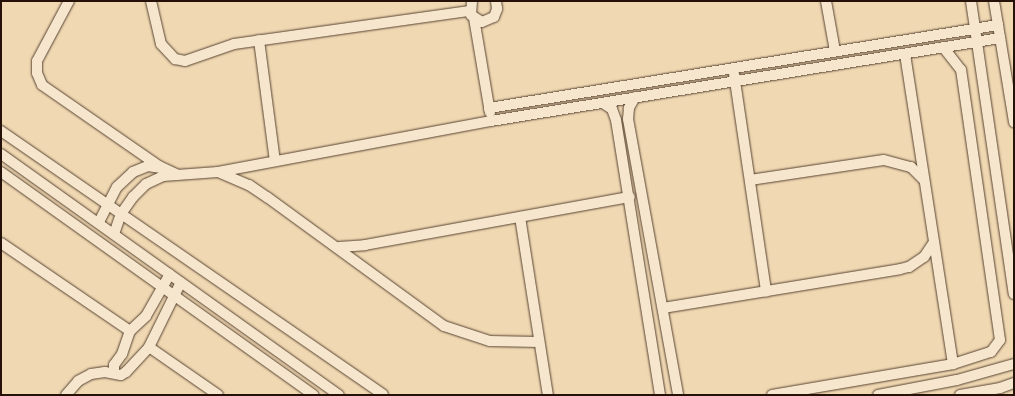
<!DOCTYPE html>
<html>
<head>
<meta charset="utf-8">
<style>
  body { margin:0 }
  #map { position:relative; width:1015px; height:396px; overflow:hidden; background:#f0d8b2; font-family:"IM FELL French Canon",serif }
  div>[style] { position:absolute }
  .roads { filter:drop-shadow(0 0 1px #584332) drop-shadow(0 0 1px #584332) }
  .street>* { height:10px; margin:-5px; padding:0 5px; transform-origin:5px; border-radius:5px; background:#f5e6cd }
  span { translate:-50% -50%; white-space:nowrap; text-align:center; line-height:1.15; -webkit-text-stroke:4px #f5e6cd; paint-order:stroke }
  .frame { position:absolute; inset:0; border:2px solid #251108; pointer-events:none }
</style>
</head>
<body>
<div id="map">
  <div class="roads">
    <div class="street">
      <i style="left:69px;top:1px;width:68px;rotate:118.1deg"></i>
      <i style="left:37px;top:61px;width:12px;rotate:90deg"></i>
      <i style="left:37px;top:73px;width:13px;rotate:67deg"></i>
      <i style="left:42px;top:85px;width:142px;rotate:34.7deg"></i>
      <i style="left:159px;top:166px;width:19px;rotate:25deg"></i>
      <i style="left:151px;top:1px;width:44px;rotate:76.9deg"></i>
      <i style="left:161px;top:44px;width:21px;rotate:47deg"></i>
      <i style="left:175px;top:59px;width:10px;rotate:11deg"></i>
      <i style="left:185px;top:61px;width:52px;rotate:-19.1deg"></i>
      <i style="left:234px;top:44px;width:238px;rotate:-8deg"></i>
      <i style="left:472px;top:1px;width:14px;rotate:94deg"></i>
      <i style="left:471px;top:15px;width:13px;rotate:32deg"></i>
      <i style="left:482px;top:22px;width:13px;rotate:-23deg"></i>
      <i style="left:494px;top:17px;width:9px;rotate:-69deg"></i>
      <i style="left:497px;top:9px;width:8px;rotate:-97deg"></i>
      <i style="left:826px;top:1px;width:51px;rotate:79.8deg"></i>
      <i style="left:971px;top:1px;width:296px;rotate:81.7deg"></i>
      <i style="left:994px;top:1px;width:123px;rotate:80.6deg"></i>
      <i style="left:474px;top:18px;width:96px;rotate:80.4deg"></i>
      <i style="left:259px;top:40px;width:122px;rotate:82.5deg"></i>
      <i style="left:905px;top:54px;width:314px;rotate:81.2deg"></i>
      <i style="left:734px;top:74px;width:220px;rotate:81.6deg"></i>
      <i style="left:635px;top:97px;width:13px;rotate:119deg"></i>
      <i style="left:629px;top:108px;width:11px;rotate:95deg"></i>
      <i style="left:628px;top:119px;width:280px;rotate:79.7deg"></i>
      <i style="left:603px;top:103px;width:11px;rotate:34deg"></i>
      <i style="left:612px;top:109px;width:12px;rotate:70deg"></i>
      <i style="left:616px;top:120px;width:278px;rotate:80.9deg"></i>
      <i style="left:489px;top:108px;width:516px;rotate:-9.26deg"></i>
      <i style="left:1px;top:131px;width:464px;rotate:34.6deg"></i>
      <i style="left:1px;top:154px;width:415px;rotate:35.5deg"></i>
      <i style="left:1px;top:172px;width:384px;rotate:35.5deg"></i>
      <i style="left:218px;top:172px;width:34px;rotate:23deg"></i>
      <i style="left:249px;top:185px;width:22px;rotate:34deg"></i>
      <i style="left:267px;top:197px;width:219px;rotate:36.1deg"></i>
      <i style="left:444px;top:326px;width:48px;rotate:18.1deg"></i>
      <i style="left:490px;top:341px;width:49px;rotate:1.2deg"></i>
      <i style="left:750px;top:180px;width:135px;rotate:-8.5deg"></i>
      <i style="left:884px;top:160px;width:28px;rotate:15deg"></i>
      <i style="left:911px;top:167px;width:18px;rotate:45deg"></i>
      <i style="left:520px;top:217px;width:180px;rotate:81.1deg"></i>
      <i style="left:99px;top:222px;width:39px;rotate:-63deg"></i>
      <i style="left:117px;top:187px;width:22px;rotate:-43deg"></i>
      <i style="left:133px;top:172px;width:16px;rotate:-22deg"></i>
      <i style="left:148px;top:166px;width:13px;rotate:9deg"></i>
      <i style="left:114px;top:234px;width:21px;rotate:-71deg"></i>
      <i style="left:121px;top:214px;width:21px;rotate:-55deg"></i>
      <i style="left:133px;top:197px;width:18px;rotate:-45deg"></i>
      <i style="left:146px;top:184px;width:19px;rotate:-25deg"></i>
      <i style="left:163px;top:176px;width:55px;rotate:-4.2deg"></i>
      <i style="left:218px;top:172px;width:278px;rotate:-10.6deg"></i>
      <i style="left:491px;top:121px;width:516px;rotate:-9.26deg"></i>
      <i style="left:1px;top:243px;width:156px;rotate:34.3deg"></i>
      <i style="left:339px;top:247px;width:26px;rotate:-4deg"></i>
      <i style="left:365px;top:245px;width:269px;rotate:-10.3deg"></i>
      <i style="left:663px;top:308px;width:240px;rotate:-9.3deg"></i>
      <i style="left:900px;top:269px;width:9px;rotate:-13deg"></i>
      <i style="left:909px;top:267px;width:18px;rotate:-34deg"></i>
      <i style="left:924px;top:257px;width:18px;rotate:-56deg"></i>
      <i style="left:149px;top:347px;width:84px;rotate:34.8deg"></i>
      <i style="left:114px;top:372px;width:7px;rotate:-90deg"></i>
      <i style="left:114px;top:365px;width:14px;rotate:-54deg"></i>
      <i style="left:122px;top:354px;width:24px;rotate:-71deg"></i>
      <i style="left:130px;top:331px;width:22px;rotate:-43deg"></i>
      <i style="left:146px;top:316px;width:48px;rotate:-60.3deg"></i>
      <i style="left:66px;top:395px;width:18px;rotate:-49deg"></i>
      <i style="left:78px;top:381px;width:15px;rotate:-28deg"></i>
      <i style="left:91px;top:374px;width:14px;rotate:-8deg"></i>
      <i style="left:105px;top:372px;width:16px;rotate:11deg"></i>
      <i style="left:121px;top:375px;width:6px;rotate:-31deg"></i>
      <i style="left:126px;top:372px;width:34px;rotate:-47deg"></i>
      <i style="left:149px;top:347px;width:72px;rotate:-63.8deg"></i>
      <i style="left:772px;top:395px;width:184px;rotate:-9.7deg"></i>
      <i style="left:953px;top:364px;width:40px;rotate:-18deg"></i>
      <i style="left:991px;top:352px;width:15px;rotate:-53deg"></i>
      <i style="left:1000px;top:340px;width:273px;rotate:-98.2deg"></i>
      <i style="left:961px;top:70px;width:28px;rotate:-128deg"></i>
      <i style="left:878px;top:395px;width:80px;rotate:-10.8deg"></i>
      <i style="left:957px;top:380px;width:59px;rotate:-15.7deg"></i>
      <i style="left:960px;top:395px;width:41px;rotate:-9.9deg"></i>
      <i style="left:1000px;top:388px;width:15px;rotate:-20deg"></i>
    </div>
  </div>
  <div class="frame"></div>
</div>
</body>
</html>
